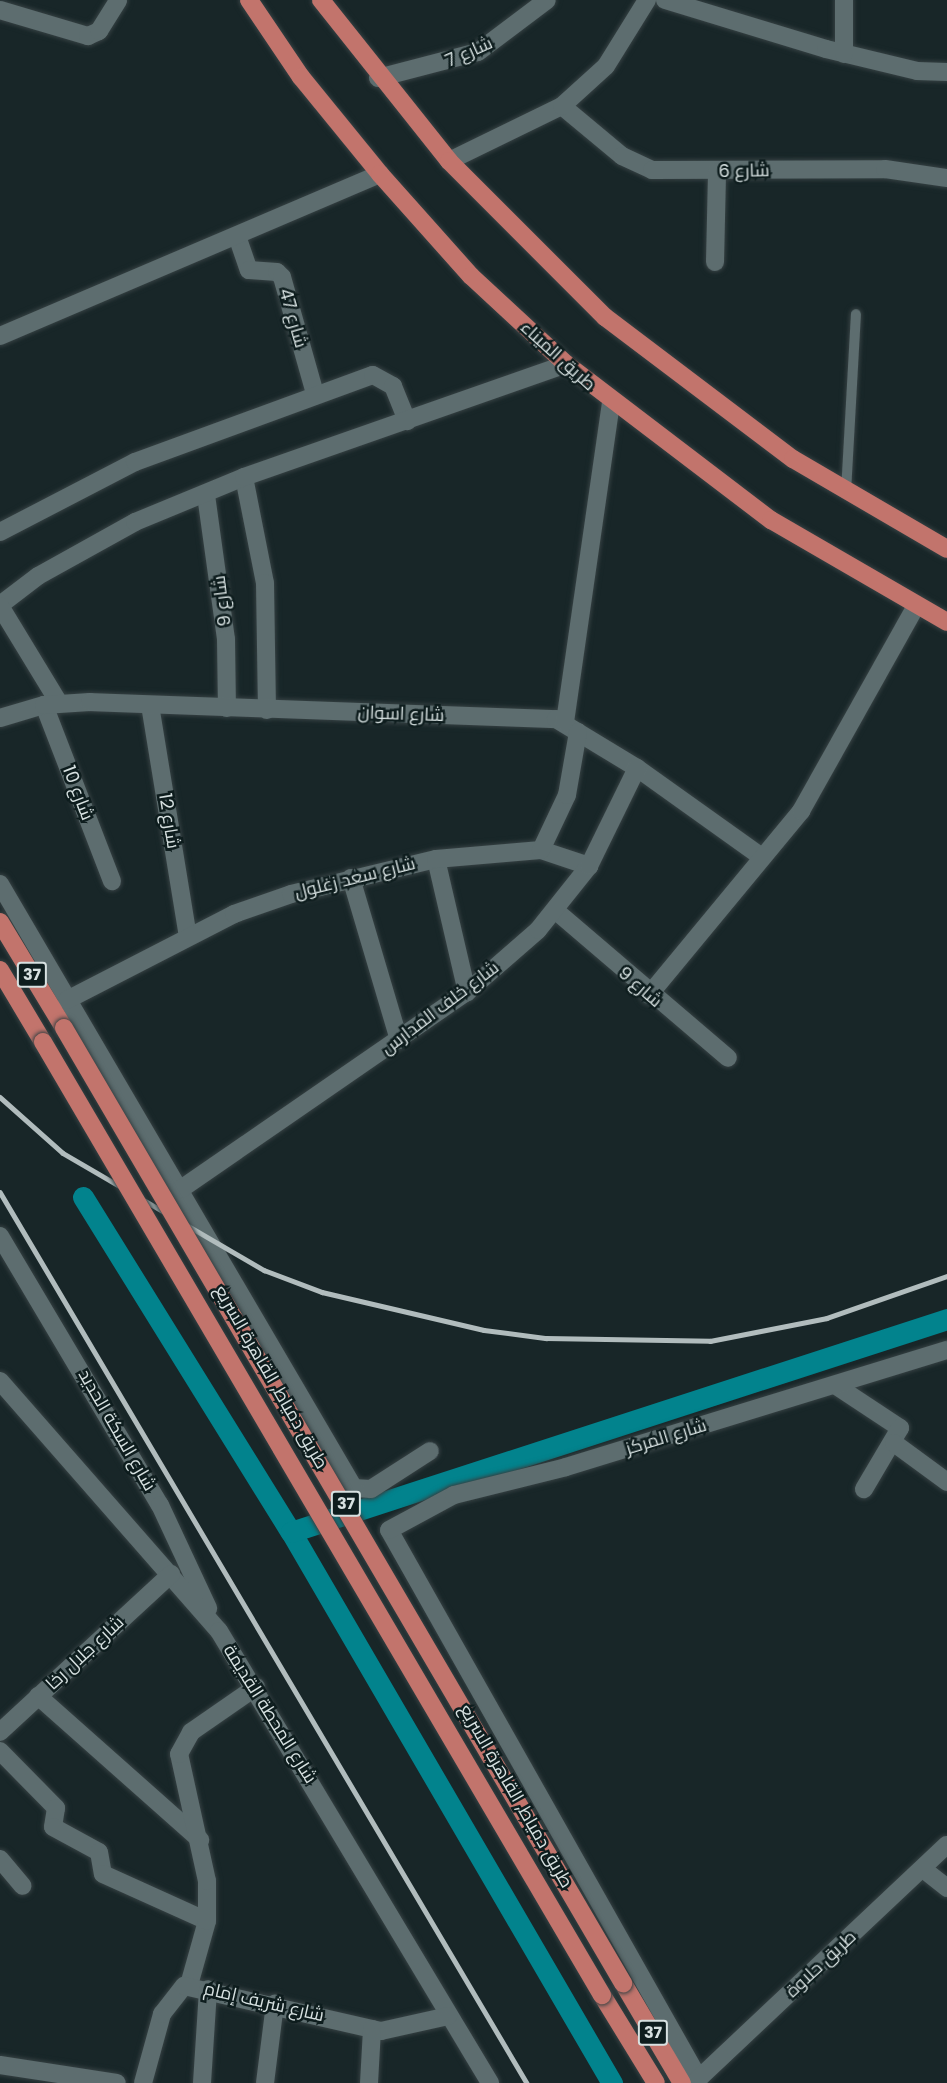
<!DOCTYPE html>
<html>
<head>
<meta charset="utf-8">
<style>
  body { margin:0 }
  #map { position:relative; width:947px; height:2083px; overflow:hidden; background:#182628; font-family:Poppins,Cairo,sans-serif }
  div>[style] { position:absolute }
  .canal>* { height:21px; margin:-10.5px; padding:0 10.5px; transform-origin:10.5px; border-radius:10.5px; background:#02838d }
  .roads { filter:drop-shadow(0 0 2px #364143) drop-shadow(0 0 2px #364143) }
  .service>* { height:10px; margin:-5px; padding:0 5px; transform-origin:5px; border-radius:5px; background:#5d6d6f }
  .minor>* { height:18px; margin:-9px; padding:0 9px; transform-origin:9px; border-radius:9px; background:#5d6d6f }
  .trunk>* { height:18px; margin:-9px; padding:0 9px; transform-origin:9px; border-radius:9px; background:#c2746c }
  .rail>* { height:4.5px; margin:-2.25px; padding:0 2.25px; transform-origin:2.25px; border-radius:2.25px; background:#b1bcbd }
  .bridges { filter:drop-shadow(0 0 2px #364143) drop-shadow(0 0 2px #364143) }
  .trunk-bridge>* { height:18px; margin:-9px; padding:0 9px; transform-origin:9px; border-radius:9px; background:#c2746c }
  span { translate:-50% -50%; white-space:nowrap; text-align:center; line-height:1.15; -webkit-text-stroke:5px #0e1d1e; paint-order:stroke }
  .shield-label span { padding:2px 4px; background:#0e1d1e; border:2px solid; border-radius:4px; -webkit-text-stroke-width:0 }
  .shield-label { font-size:16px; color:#d7e1e1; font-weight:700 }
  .street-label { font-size:18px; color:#d7e1e1 }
</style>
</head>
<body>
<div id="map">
  <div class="canal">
    <i style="left:83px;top:1197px;width:394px;rotate:58.2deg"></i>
    <i style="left:291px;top:1532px;width:638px;rotate:59.78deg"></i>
    <i style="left:291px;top:1532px;width:690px;rotate:-17.99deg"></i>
  </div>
  <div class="roads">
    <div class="service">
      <i style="left:846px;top:492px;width:178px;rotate:-86.8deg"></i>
    </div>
    <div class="minor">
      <i style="left:665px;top:0;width:168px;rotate:16.9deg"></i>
      <i style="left:826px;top:49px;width:94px;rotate:13.6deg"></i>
      <i style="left:917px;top:71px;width:30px;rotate:2deg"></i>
      <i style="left:844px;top:0;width:54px;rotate:90deg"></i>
      <i style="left:0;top:10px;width:92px;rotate:16.5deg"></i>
      <i style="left:88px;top:36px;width:12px;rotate:-24deg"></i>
      <i style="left:99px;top:31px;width:36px;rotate:-58deg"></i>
      <i style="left:378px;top:78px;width:103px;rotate:-14.6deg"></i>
      <i style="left:478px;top:52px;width:86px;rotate:-37deg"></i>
      <i style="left:562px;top:106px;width:78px;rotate:39.8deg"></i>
      <i style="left:622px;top:156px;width:33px;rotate:25deg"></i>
      <i style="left:652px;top:170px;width:233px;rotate:-0.2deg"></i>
      <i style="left:885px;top:169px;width:63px;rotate:8.3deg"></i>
      <i style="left:449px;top:161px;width:126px;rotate:-26deg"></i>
      <i style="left:562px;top:106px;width:59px;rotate:-42.3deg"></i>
      <i style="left:606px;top:66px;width:78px;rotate:-58.2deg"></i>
      <i style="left:237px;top:236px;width:36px;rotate:71deg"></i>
      <i style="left:249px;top:270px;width:28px;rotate:4deg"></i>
      <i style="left:277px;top:272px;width:7px;rotate:45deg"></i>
      <i style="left:282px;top:277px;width:122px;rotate:74.2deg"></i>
      <i style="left:715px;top:262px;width:90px;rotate:-88.7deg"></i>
      <i style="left:0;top:336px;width:413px;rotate:-23.1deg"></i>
      <i style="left:244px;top:477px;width:108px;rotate:78.8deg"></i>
      <i style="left:265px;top:583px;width:127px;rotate:89.1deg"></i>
      <i style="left:206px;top:495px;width:145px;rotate:82.1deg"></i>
      <i style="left:226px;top:639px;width:69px;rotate:89.2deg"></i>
      <i style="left:0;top:532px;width:152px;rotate:-27.4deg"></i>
      <i style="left:135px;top:462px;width:253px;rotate:-20.1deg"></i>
      <i style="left:373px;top:375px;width:23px;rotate:29deg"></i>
      <i style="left:393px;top:386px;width:38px;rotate:68deg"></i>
      <i style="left:0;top:605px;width:48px;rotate:-37.3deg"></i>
      <i style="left:38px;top:576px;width:111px;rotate:-29.1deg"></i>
      <i style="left:135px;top:522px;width:118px;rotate:-22.4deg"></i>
      <i style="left:244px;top:477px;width:341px;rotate:-19.3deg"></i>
      <i style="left:0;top:606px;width:114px;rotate:58.7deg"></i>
      <i style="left:44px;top:705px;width:189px;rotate:68.9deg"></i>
      <i style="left:150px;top:705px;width:235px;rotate:80.7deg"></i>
      <i style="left:0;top:718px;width:46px;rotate:-16.5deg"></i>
      <i style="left:44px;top:705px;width:46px;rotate:-3.7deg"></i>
      <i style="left:90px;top:702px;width:466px;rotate:2.1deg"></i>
      <i style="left:556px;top:719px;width:95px;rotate:31.2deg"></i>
      <i style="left:637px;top:768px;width:153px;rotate:35.5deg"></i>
      <i style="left:565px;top:722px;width:322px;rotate:-81.8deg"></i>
      <i style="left:541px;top:850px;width:51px;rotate:18.4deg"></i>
      <i style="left:436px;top:859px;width:137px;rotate:76.9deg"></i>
      <i style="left:351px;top:878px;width:169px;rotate:73.5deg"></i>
      <i style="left:0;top:884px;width:700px;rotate:59.63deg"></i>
      <i style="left:354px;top:1488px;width:17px;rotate:3deg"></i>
      <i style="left:371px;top:1489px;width:70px;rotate:-32.8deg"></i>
      <i style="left:556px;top:911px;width:226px;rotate:40.5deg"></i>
      <i style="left:649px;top:995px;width:239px;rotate:-50.4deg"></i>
      <i style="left:801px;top:811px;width:235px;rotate:-60.7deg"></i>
      <i style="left:67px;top:1000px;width:188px;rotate:-27.2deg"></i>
      <i style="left:234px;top:914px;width:60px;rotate:-19.3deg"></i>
      <i style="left:291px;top:894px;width:149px;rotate:-13.6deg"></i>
      <i style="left:436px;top:859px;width:105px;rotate:-4.9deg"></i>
      <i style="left:541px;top:850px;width:61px;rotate:-64.7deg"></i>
      <i style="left:567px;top:795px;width:64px;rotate:-80.1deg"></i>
      <i style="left:181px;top:1189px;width:347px;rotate:-34.6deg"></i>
      <i style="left:467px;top:992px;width:94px;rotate:-41.1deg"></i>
      <i style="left:538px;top:930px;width:82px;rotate:-51.4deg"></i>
      <i style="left:589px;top:866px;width:109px;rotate:-63.9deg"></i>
      <i style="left:0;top:1236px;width:313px;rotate:59.3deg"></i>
      <i style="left:160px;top:1505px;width:114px;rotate:65deg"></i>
      <i style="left:0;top:1381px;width:332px;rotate:48.8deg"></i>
      <i style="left:219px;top:1631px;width:527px;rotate:59.05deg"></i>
      <i style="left:835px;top:1385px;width:78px;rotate:33.5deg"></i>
      <i style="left:900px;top:1428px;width:71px;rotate:120.5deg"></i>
      <i style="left:894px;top:1443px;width:66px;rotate:36.3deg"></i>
      <i style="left:38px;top:1696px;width:217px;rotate:41.6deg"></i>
      <i style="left:0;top:1732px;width:233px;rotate:-42.7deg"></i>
      <i style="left:0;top:1751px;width:80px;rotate:45.5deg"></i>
      <i style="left:56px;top:1808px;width:19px;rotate:99deg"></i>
      <i style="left:53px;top:1827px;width:52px;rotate:28.5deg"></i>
      <i style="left:99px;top:1852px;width:22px;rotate:80deg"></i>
      <i style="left:103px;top:1874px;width:114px;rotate:24.3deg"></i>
      <i style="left:0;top:1859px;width:35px;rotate:50deg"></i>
      <i style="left:923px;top:1869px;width:31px;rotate:38deg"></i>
      <i style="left:189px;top:1985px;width:66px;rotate:-74.3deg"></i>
      <i style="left:207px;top:1921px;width:40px;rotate:-90deg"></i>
      <i style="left:207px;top:1881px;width:130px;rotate:-102.4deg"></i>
      <i style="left:179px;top:1754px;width:25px;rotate:-61deg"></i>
      <i style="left:191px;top:1732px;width:79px;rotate:-34.7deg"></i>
      <i style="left:0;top:2065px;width:118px;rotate:8.7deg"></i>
      <i style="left:699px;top:2079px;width:630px;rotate:-119.45deg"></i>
      <i style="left:389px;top:1530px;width:74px;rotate:-28.3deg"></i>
      <i style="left:454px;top:1495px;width:115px;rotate:-14deg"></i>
      <i style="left:566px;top:1467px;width:399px;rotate:-17.1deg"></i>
      <i style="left:143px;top:2083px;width:72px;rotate:-74.6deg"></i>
      <i style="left:162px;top:2014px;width:36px;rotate:-52deg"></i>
      <i style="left:184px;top:1986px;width:202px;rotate:12.9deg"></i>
      <i style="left:381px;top:2031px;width:69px;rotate:-12.6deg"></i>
      <i style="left:202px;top:2083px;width:94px;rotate:-86.3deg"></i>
      <i style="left:265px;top:2083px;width:80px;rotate:-82.8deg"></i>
      <i style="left:369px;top:2083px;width:54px;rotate:-86.8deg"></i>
      <i style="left:694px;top:2083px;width:347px;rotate:-43.3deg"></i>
    </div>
    <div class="trunk">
      <i style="left:249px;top:0;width:93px;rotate:56deg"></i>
      <i style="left:301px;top:77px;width:125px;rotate:50.8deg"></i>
      <i style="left:380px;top:174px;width:137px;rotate:48.3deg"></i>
      <i style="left:471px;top:276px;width:129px;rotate:42.8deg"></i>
      <i style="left:566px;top:364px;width:258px;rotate:37.3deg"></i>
      <i style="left:771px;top:520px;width:203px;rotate:30.1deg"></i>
      <i style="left:321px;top:0;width:206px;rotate:51.5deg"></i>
      <i style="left:449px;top:161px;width:221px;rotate:45deg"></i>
      <i style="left:605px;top:317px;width:236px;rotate:37.1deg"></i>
      <i style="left:793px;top:459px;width:178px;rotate:30.3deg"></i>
      <i style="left:0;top:922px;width:124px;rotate:58.9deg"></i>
      <i style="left:0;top:970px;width:84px;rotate:59.2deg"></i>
      <i style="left:623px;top:1983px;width:116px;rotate:59.5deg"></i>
      <i style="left:602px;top:1995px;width:103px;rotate:58.5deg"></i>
    </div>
  </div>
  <div class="rail">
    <i style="left:0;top:1097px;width:84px;rotate:41.6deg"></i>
    <i style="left:63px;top:1153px;width:233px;rotate:30.2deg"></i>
    <i style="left:264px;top:1270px;width:62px;rotate:20.8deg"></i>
    <i style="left:322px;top:1292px;width:166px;rotate:13.2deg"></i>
    <i style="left:484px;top:1330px;width:63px;rotate:7.4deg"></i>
    <i style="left:546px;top:1338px;width:164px;rotate:1deg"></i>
    <i style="left:710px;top:1341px;width:119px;rotate:-11.1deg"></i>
    <i style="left:827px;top:1318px;width:127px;rotate:-19.3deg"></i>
    <i style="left:0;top:1192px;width:1035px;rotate:59.4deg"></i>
  </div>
  <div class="bridges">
    <div class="trunk-bridge">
      <i style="left:64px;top:1028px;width:1107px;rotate:59.66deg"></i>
      <i style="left:43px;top:1042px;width:1105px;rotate:59.61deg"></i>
    </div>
  </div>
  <div class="shield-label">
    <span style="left:32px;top:975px">37</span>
    <span style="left:346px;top:1504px">37</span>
    <span style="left:653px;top:2033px">37</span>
  </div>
  <div class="street-label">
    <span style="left:469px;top:52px;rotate:-24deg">شارع 7</span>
    <span style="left:744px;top:171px;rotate:-1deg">شارع 6</span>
    <span style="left:293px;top:318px;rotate:74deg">شارع 47</span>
    <span style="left:558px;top:356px;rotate:42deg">طريق الميناء</span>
    <span style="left:222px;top:601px;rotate:-97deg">شارع 9</span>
    <span style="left:401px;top:714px;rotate:2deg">شارع اسوان</span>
    <span style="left:78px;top:793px;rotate:69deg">شارع 10</span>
    <span style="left:169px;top:821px;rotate:81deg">شارع 12</span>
    <span style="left:355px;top:878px;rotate:-14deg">شارع سعد زغلول</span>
    <span style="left:640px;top:987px;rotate:41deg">شارع 9</span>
    <span style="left:440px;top:1008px;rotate:-37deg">شارع خلف المدارس</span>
    <span style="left:271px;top:1377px;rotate:60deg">طريق دمياط, القاهرة السريع</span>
    <span style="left:117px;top:1430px;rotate:60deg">شارع السكة الحديد</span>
    <span style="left:666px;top:1437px;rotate:-17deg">شارع المركز</span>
    <span style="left:85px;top:1653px;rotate:-43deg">شارع جلال رخا</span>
    <span style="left:270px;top:1714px;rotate:58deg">شارع المحطة القديمة</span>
    <span style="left:516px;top:1796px;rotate:60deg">طريق دمياط, القاهرة السريع</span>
    <span style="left:821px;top:1964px;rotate:-43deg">طريق حلاوة</span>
    <span style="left:264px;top:2002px;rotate:13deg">شارع شريف إمام</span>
  </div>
</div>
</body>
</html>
